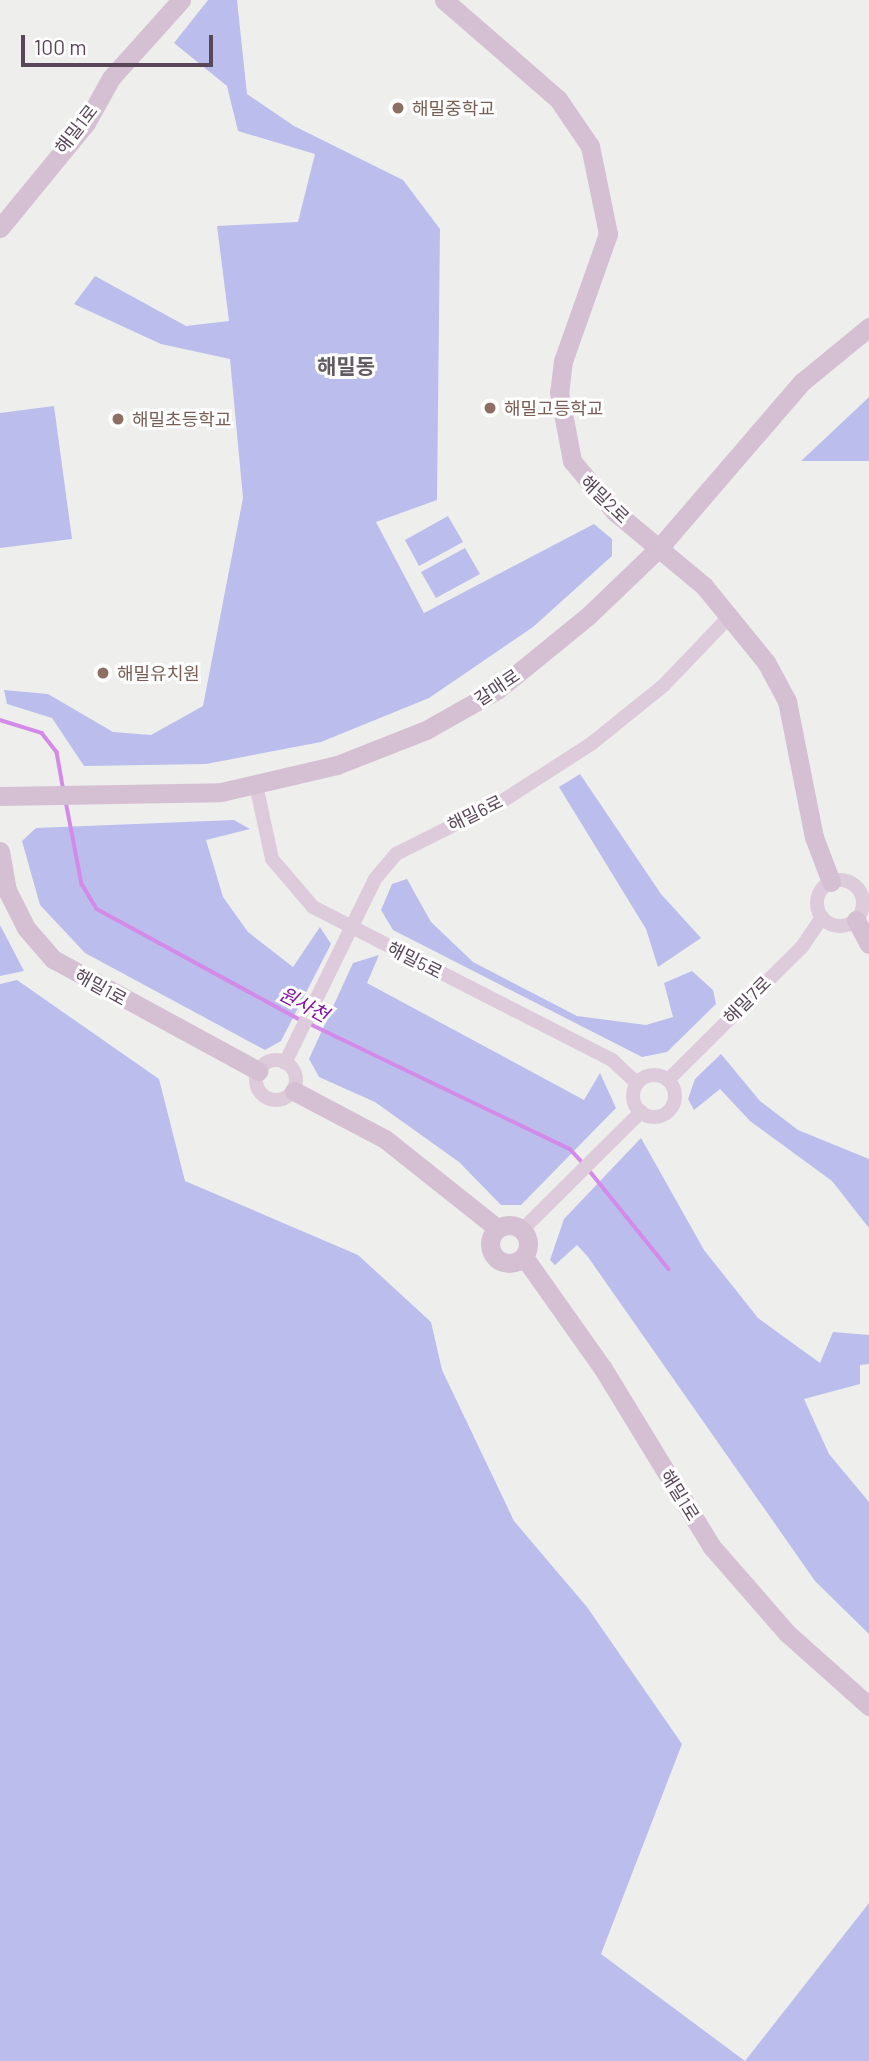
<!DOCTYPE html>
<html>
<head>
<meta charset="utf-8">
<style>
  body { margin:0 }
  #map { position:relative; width:869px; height:2061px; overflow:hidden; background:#eeefed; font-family:Barlow,"Noto Sans KR",sans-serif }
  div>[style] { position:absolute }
  .green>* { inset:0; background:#bbbded }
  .stream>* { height:3.5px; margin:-1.75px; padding:0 1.75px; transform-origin:1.75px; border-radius:1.75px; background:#d48ae8 }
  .street>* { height:14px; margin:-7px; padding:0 7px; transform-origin:7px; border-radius:7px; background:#ddcbdc }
  .street>.ring { margin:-7px; padding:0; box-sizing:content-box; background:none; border:14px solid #ddcbdc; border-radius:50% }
  .secondary>* { height:19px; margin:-9.5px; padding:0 9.5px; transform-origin:9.5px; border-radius:9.5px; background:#d5c0d3 }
  .secondary>.ring { margin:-9.5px; padding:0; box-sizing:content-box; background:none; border:19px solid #d5c0d3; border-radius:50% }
  .dots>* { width:19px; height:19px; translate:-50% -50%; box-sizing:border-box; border:4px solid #fff; border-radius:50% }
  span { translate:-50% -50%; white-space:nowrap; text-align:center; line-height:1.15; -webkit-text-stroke:6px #fff; paint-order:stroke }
  .education-label { font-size:18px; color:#785e54 }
  .left { translate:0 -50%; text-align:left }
  .street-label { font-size:18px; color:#594658 }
  .water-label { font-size:19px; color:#8211a1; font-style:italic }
  .quarter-label { font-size:21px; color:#615a60; font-weight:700 }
  .scale { position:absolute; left:21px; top:35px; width:192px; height:32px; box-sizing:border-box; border:4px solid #594658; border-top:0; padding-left:9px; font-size:21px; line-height:24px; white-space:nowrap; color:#594658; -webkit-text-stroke:5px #fff; paint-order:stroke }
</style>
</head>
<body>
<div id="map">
  <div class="green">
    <i style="clip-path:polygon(208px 0,237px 0,247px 94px,294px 126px,403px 180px,440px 229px,437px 500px,376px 522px,424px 613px,594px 524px,612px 539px,612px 556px,533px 627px,429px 698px,321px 742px,206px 764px,84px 766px,52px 718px,7px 704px,4px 690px,48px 694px,113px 732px,151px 735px,203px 706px,243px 498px,230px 359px,161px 344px,74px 304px,95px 276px,186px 326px,229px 321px,217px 226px,298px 222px,315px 154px,238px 131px,227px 86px,174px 43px)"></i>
    <i style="clip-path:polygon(869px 397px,869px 461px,801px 461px,832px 432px)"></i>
    <i style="clip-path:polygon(54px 406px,72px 539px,0 548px,0 413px)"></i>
    <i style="clip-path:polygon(448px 516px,463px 542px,419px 566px,405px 540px)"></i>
    <i style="clip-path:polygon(465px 548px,480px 574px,436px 598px,421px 572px)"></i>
    <i style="clip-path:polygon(580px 774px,661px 894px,701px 938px,658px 967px,646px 929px,559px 787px)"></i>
    <i style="clip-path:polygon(234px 820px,250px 829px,206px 840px,223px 897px,248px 932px,293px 967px,320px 927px,331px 944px,281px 1041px,265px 1050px,85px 953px,40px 905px,22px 841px,36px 828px)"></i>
    <i style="clip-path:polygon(407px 879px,431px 922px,473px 962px,577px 1016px,646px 1025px,673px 1017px,664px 983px,692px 971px,713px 990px,716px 1004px,667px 1052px,642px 1057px,393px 930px,381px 910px,392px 884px)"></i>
    <i style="clip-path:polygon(0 925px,24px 971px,0 976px)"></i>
    <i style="clip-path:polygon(379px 955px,367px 983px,584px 1100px,600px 1073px,616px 1108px,521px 1205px,501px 1205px,459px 1162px,375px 1102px,319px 1077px,309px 1059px,353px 963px)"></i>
    <i style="clip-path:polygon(17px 980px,159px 1079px,185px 1181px,358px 1255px,431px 1322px,442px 1370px,514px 1521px,587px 1607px,682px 1744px,601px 1954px,745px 2061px,0 2061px,0 984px)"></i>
    <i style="clip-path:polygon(721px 1054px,760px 1101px,798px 1130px,869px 1159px,869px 1228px,832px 1181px,750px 1121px,720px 1089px,694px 1110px,688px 1099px,695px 1079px)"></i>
    <i style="clip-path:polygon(641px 1138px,704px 1250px,758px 1318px,820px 1363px,833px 1332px,869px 1335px,869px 1364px,860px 1365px,860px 1384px,804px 1399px,829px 1454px,869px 1502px,869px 1634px,815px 1581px,588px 1257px,577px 1245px,555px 1265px,550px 1260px,564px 1219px)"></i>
    <i style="clip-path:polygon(869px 1903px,869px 2061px,745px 2061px)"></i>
  </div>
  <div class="stream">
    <i style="left:0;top:720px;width:44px;rotate:17.2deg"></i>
    <i style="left:42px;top:733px;width:24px;rotate:52deg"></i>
    <i style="left:57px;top:752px;width:36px;rotate:80deg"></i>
    <i style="left:66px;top:801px;width:85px;rotate:79.1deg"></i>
    <i style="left:82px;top:884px;width:29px;rotate:59deg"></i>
    <i style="left:97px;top:909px;width:232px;rotate:28.6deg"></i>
    <i style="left:308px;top:1023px;width:291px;rotate:25.7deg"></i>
    <i style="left:570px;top:1149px;width:21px;rotate:47deg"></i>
    <i style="left:589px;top:1170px;width:127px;rotate:51.1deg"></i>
  </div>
  <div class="street">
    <i style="left:256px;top:785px;width:76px;rotate:77.8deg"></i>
    <i style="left:272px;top:859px;width:63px;rotate:49.5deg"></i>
    <i style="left:313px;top:907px;width:336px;rotate:27.1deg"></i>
    <i style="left:612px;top:1060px;width:34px;rotate:43deg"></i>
    <i class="ring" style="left:817px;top:880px;width:32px;height:32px"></i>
    <i class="ring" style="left:256px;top:1060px;width:26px;height:26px"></i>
    <i style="left:285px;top:1063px;width:205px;rotate:-63.9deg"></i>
    <i style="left:375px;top:879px;width:33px;rotate:-50deg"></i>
    <i style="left:396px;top:854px;width:121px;rotate:-26.6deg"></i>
    <i style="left:504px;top:800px;width:103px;rotate:-32.8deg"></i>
    <i style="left:591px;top:744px;width:94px;rotate:-38.9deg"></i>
    <i style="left:664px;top:685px;width:97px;rotate:-46.3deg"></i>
    <i class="ring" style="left:633px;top:1075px;width:28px;height:28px"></i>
    <i style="left:668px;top:1080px;width:189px;rotate:-44.8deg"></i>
    <i style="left:802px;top:947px;width:36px;rotate:-56deg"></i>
    <i style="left:522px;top:1230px;width:168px;rotate:-44.8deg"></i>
  </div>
  <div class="secondary">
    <i style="left:444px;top:0;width:151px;rotate:41deg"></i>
    <i style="left:558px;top:99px;width:57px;rotate:55.8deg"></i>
    <i style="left:590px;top:146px;width:90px;rotate:78.4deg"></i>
    <i style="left:608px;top:234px;width:135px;rotate:109.5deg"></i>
    <i style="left:563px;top:361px;width:31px;rotate:97deg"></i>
    <i style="left:559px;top:392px;width:70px;rotate:79.3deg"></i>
    <i style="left:572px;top:461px;width:67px;rotate:49.9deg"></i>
    <i style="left:615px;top:512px;width:116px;rotate:39.7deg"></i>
    <i style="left:704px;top:586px;width:98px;rotate:50.8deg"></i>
    <i style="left:766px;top:662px;width:44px;rotate:61.7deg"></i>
    <i style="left:787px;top:701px;width:139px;rotate:78.8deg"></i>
    <i style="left:814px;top:837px;width:48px;rotate:69.3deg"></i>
    <i style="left:0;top:228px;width:136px;rotate:-50.7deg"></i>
    <i style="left:86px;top:123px;width:51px;rotate:-60.9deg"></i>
    <i style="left:111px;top:78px;width:105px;rotate:-48.1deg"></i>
    <i style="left:0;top:796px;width:221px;rotate:-1deg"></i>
    <i style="left:221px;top:792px;width:119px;rotate:-13.1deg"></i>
    <i style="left:337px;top:765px;width:96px;rotate:-21.5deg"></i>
    <i style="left:426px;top:730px;width:81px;rotate:-29.4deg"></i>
    <i style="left:497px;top:690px;width:117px;rotate:-39.1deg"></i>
    <i style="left:588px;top:616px;width:98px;rotate:-43.8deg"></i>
    <i style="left:659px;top:548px;width:219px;rotate:-49.3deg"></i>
    <i style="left:802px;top:382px;width:87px;rotate:-39.4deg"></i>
    <i style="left:0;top:851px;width:40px;rotate:80deg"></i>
    <i style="left:7px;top:890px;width:42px;rotate:63.4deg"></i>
    <i style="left:26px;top:928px;width:41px;rotate:48.9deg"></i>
    <i style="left:53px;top:959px;width:234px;rotate:28.6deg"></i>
    <i style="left:856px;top:920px;width:27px;rotate:62deg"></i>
    <i style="left:294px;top:1091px;width:103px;rotate:27.8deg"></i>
    <i style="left:385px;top:1139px;width:144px;rotate:38.5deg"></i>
    <i class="ring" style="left:490px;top:1225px;width:19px;height:19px"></i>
    <i style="left:524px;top:1257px;width:135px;rotate:54.7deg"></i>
    <i style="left:602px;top:1367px;width:211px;rotate:58.6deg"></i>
    <i style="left:712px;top:1547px;width:114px;rotate:48.9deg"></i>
    <i style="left:787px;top:1633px;width:110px;rotate:41.7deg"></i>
  </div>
  <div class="dots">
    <i style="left:398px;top:108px;background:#8d6e63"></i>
    <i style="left:490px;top:408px;background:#8d6e63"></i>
    <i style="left:118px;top:419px;background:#8d6e63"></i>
    <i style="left:103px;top:673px;background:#8d6e63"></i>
  </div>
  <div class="education-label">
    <span class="left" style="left:412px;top:108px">해밀중학교</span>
    <span class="left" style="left:504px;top:408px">해밀고등학교</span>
    <span class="left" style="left:132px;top:419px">해밀초등학교</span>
    <span class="left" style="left:117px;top:673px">해밀유치원</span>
  </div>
  <div class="street-label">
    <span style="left:76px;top:129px;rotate:-52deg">해밀1로</span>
    <span style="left:605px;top:499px;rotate:44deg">해밀2로</span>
    <span style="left:497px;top:687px;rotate:-34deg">갈매로</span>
    <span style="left:475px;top:813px;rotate:-26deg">해밀6로</span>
    <span style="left:415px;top:960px;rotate:27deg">해밀5로</span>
    <span style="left:101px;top:987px;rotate:29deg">해밀1로</span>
    <span style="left:747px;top:1000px;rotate:-45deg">해밀7로</span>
    <span style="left:680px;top:1495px;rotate:58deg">해밀1로</span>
  </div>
  <div class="water-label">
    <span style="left:304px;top:1004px;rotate:28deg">원사천</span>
  </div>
  <div class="quarter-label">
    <span style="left:346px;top:366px">해밀동</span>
  </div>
  <div class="scale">100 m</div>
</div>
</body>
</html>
